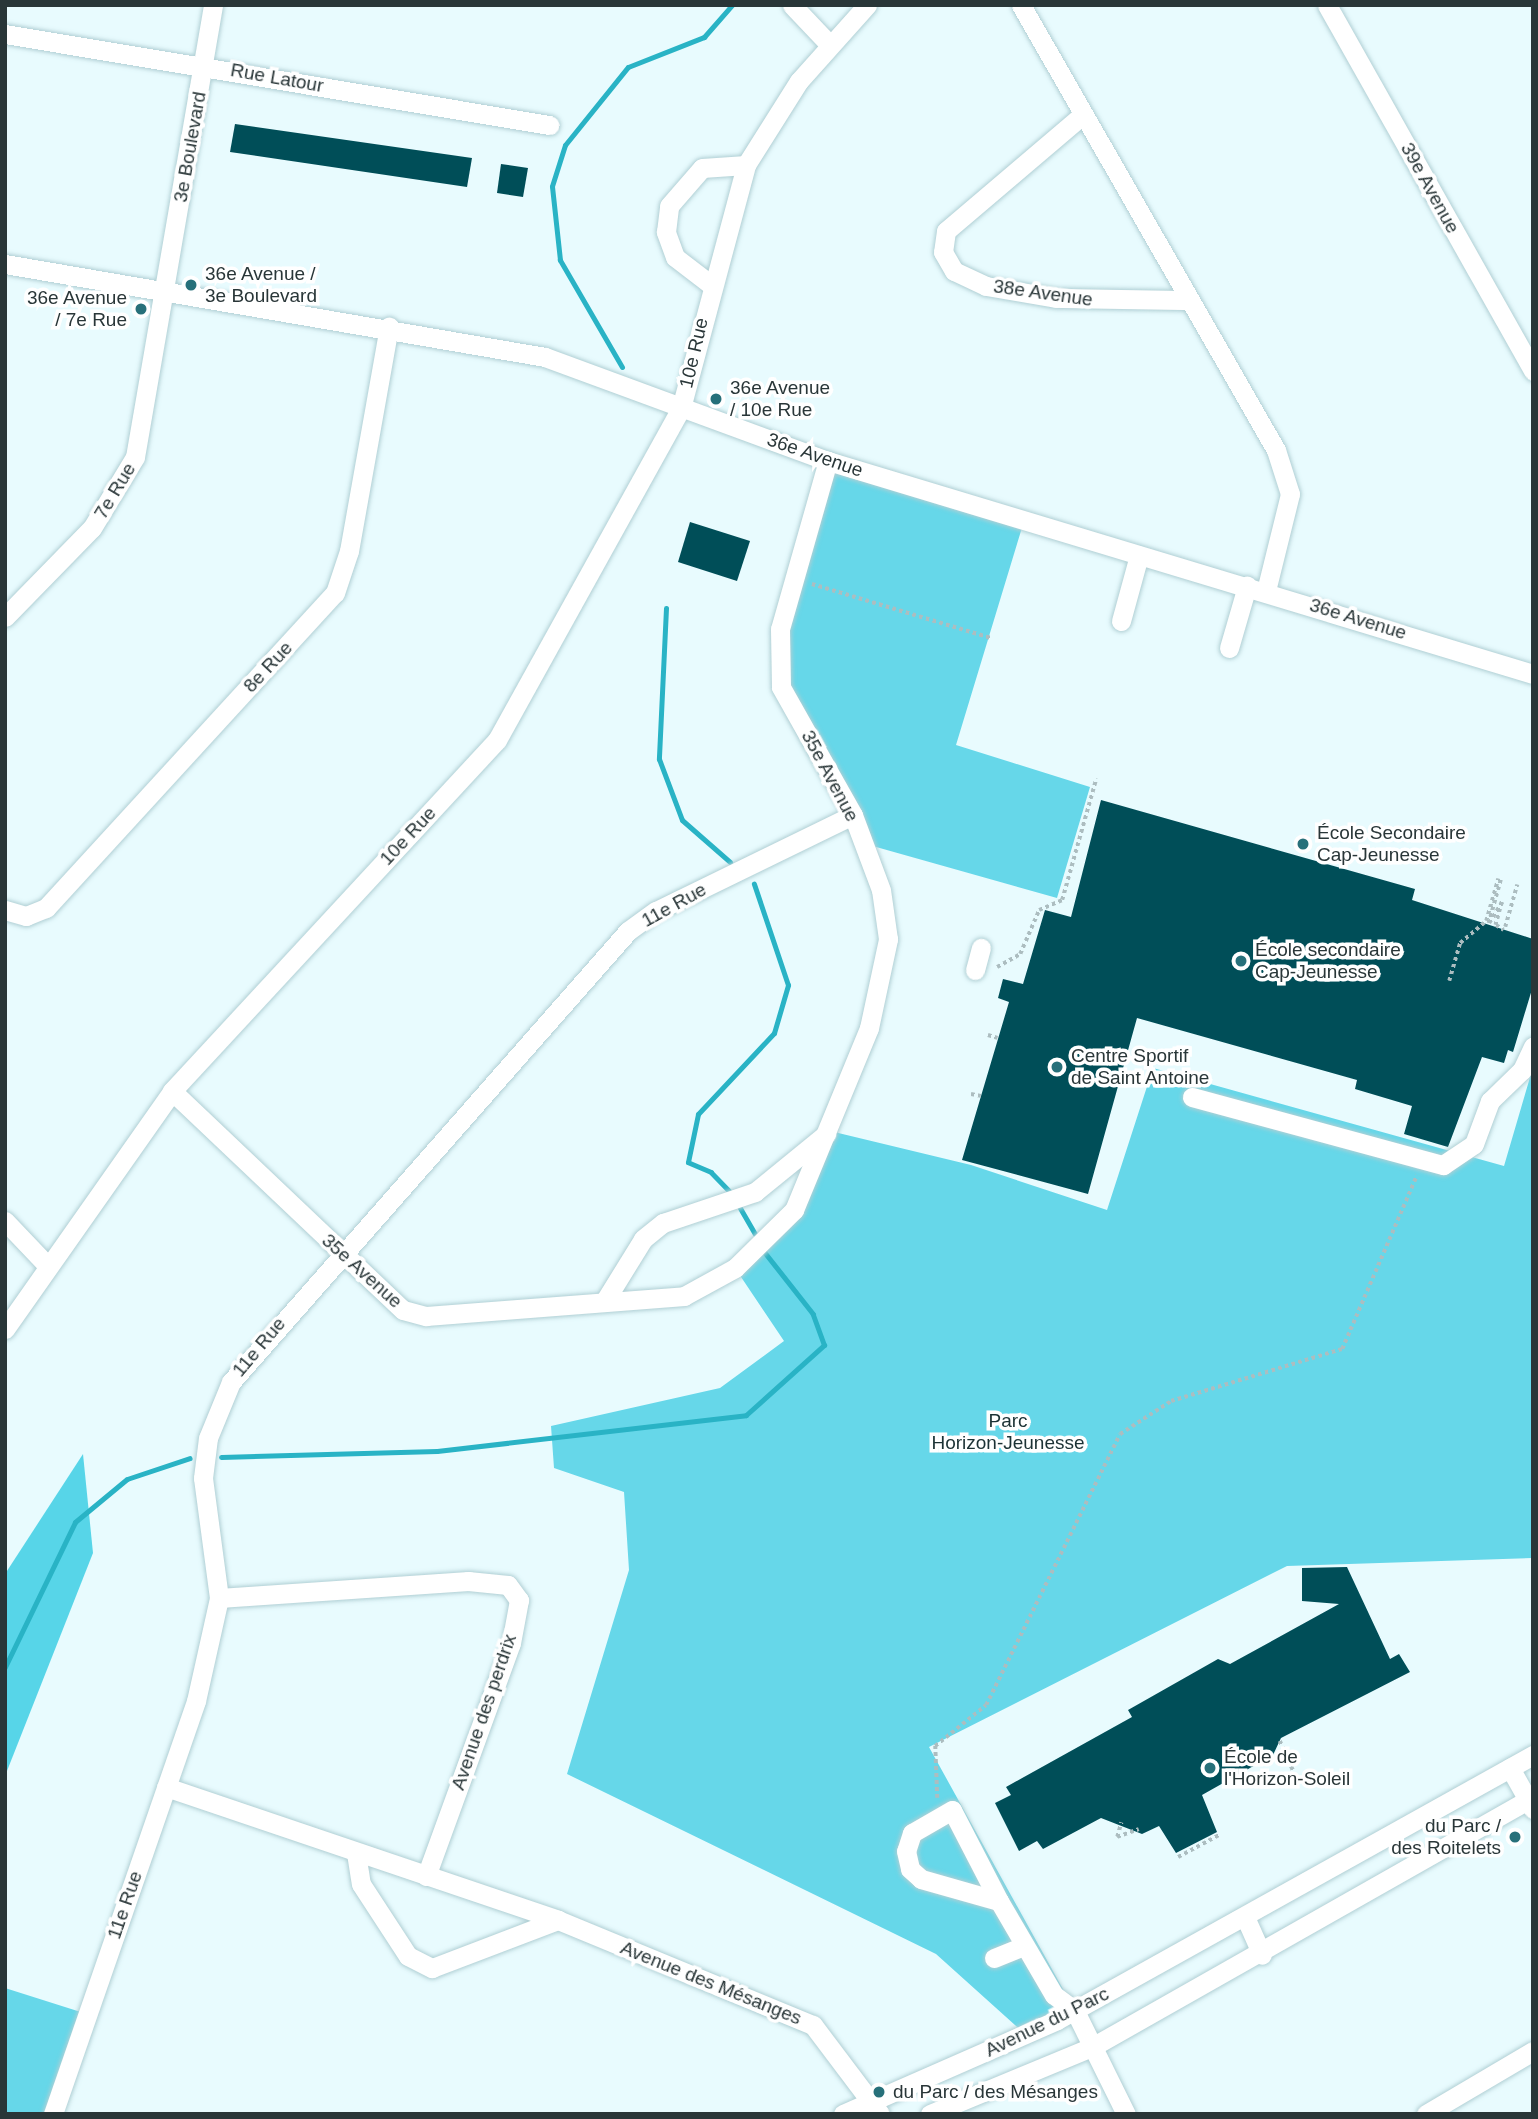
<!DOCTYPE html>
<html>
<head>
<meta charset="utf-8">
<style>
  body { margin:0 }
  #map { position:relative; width:1538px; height:2119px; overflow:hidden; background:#e8fbfe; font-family:Helvetica,sans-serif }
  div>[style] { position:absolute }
  .green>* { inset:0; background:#66d7e9 }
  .forest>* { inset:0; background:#57d5e8 }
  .stream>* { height:5px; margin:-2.5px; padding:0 2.5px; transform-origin:2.5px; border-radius:2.5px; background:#29b3c5 }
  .building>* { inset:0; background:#004e58 }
  .path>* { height:3.5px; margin-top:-1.75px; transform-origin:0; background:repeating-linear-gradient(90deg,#acbdc0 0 3.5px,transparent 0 7px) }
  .roads { filter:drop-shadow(0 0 2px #b0cfd4) drop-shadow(0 0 2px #b0cfd4) }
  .minor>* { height:19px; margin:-9.5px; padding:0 9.5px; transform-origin:9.5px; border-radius:9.5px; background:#fff }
  .dots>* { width:19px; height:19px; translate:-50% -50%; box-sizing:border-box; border:4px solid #fff; border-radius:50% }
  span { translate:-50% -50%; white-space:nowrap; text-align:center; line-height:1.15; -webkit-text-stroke:7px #fff; paint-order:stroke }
  .street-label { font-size:19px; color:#293638 }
  .poi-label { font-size:19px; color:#293638 }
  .left { translate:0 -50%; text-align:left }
  .right { translate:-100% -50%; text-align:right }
  .park-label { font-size:19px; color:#1c3235 }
  .frame { position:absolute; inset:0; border:7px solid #293638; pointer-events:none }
</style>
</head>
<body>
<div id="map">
  <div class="green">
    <i style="clip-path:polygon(828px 461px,1024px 521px,956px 745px,1090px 787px,1057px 898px,862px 843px,781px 687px,780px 629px)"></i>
    <i style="clip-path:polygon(1533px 1067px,1532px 1558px,1287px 1566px,929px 1747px,1075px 2011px,1025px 2034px,936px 1954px,567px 1774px,629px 1570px,624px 1492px,554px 1468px,551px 1426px,720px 1388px,784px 1341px,735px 1268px,794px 1210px,830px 1131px,971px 1165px,1107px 1210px,1153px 1068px,1504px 1166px)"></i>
    <i style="clip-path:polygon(5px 1988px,87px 2014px,53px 2114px,5px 2114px)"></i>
  </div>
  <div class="forest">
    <i style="clip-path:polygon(83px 1454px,93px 1553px,5px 1776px,5px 1574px)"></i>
  </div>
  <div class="stream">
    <i style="left:622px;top:367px;width:124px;rotate:-120.1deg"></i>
    <i style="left:560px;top:260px;width:74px;rotate:-96.2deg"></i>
    <i style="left:552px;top:186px;width:43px;rotate:-72.4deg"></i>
    <i style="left:565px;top:145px;width:100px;rotate:-51.1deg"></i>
    <i style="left:628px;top:67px;width:82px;rotate:-21.5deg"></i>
    <i style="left:704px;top:37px;width:43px;rotate:-48.8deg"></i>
    <i style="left:666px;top:608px;width:151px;rotate:92.7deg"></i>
    <i style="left:659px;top:759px;width:65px;rotate:69.3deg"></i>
    <i style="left:682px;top:820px;width:64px;rotate:41.2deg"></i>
    <i style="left:732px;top:1194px;width:30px;rotate:-134deg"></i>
    <i style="left:711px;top:1172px;width:25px;rotate:-157deg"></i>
    <i style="left:688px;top:1162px;width:49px;rotate:-78.2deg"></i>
    <i style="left:698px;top:1114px;width:111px;rotate:-46.8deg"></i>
    <i style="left:774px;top:1033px;width:50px;rotate:-73.7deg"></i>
    <i style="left:788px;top:985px;width:107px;rotate:-108.6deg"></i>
    <i style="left:740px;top:1208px;width:30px;rotate:60deg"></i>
    <i style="left:221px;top:1457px;width:216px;rotate:-1.6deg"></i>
    <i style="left:437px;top:1451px;width:311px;rotate:-6.6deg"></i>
    <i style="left:746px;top:1415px;width:105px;rotate:-41.9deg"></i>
    <i style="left:824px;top:1345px;width:33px;rotate:-110deg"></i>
    <i style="left:813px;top:1314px;width:78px;rotate:-128.2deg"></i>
    <i style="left:5px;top:1667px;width:161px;rotate:-64.2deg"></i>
    <i style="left:75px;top:1522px;width:67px;rotate:-39.6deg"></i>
    <i style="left:127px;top:1479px;width:66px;rotate:-18.4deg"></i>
  </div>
  <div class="building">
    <i style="clip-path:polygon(235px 124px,472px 158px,467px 187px,230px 152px)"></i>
    <i style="clip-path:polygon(501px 164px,528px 168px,523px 197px,497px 193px)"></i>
    <i style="clip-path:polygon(690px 522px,750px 541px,737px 581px,678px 562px)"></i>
    <i style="clip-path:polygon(1101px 800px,1415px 889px,1412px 900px,1533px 939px,1533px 986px,1513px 1052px,1508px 1050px,1504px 1063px,1482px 1057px,1448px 1147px,1404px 1134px,1412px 1106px,1355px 1089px,1357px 1080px,1137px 1018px,1088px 1194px,962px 1160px,1009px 1002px,998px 998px,1003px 979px,1023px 984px,1045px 910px,1071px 917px)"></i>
    <i style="clip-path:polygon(1347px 1567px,1390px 1659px,1399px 1654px,1410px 1672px,1281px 1738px,1273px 1755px,1202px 1795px,1217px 1832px,1176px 1853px,1159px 1826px,1142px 1834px,1101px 1818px,1043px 1849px,1037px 1841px,1019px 1851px,995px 1803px,1011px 1795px,1006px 1787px,1132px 1717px,1128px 1710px,1218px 1659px,1230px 1664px,1339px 1604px,1302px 1601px,1302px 1568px)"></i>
  </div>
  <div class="path">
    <i style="left:812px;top:584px;width:187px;rotate:16.8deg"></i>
    <i style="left:1501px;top:880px;width:45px;rotate:105.6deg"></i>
    <i style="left:1489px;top:923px;width:25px;rotate:-58deg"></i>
    <i style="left:1502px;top:902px;width:24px;rotate:105deg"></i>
    <i style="left:1496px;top:925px;width:9px;rotate:32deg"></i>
    <i style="left:1505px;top:927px;width:44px;rotate:-74.1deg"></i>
    <i style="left:997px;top:967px;width:26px;rotate:-29deg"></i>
    <i style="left:1020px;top:954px;width:48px;rotate:-66.6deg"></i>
    <i style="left:1039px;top:910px;width:25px;rotate:-23deg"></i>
    <i style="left:1062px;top:900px;width:126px;rotate:-74.3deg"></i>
    <i style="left:1449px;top:981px;width:40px;rotate:-74deg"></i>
    <i style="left:1460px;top:943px;width:34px;rotate:-40deg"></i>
    <i style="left:1486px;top:921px;width:44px;rotate:-74.1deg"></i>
    <i style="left:988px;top:1035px;width:10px;rotate:17deg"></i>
    <i style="left:971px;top:1094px;width:10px;rotate:11deg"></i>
    <i style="left:1280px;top:1741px;width:35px;rotate:66deg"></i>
    <i style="left:937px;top:1798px;width:52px;rotate:-92.2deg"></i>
    <i style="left:935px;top:1746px;width:65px;rotate:-38.8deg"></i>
    <i style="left:986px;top:1705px;width:302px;rotate:-63.7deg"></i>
    <i style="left:1120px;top:1434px;width:61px;rotate:-32.9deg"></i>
    <i style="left:1171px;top:1401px;width:179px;rotate:-16.9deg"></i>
    <i style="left:1342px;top:1349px;width:189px;rotate:-66.7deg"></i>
    <i style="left:1117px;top:1837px;width:23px;rotate:-20deg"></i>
    <i style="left:1117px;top:1837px;width:15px;rotate:-74deg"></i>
    <i style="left:1178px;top:1857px;width:47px;rotate:-28.2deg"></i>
  </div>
  <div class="roads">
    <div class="minor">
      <i style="left:792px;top:5px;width:52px;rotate:46.5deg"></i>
      <i style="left:1021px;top:5px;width:513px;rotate:60.19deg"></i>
      <i style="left:1276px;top:450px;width:46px;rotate:72.3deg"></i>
      <i style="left:1290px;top:494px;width:100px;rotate:103.9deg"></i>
      <i style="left:1327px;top:5px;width:420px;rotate:60.6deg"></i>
      <i style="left:5px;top:34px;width:552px;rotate:9.5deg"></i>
      <i style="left:1080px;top:117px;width:176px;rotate:139.6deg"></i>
      <i style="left:946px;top:231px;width:21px;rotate:98deg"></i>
      <i style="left:943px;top:252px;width:22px;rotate:60deg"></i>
      <i style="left:954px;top:271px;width:35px;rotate:25deg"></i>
      <i style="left:986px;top:286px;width:71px;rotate:9.7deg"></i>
      <i style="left:1056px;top:298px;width:131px;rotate:0.9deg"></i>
      <i style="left:5px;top:264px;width:548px;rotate:9.77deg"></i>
      <i style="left:545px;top:357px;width:302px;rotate:20.2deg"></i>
      <i style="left:828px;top:461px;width:736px;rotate:16.81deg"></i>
      <i style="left:710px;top:284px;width:44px;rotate:-142.4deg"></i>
      <i style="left:675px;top:257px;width:27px;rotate:-110deg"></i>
      <i style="left:666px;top:232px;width:26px;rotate:-83deg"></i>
      <i style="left:669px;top:206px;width:50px;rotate:-49deg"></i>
      <i style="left:702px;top:168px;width:44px;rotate:-3.9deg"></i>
      <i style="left:5px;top:617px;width:124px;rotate:-45.7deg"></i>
      <i style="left:92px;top:528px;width:83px;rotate:-58.8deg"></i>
      <i style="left:135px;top:457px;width:459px;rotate:-80.2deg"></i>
      <i style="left:1121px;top:621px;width:68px;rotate:-74.7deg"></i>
      <i style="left:1229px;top:648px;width:65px;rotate:-73.8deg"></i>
      <i style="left:5px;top:910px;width:22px;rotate:16deg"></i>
      <i style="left:26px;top:916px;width:22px;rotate:-22deg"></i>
      <i style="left:46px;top:908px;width:427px;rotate:-47.5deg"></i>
      <i style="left:335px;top:593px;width:44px;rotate:-71.6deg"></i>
      <i style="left:349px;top:551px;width:228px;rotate:-79.9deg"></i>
      <i style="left:975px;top:970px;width:23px;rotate:-75deg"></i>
      <i style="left:172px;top:1091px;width:318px;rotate:43.5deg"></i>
      <i style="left:403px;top:1310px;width:24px;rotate:15deg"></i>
      <i style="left:426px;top:1316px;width:259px;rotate:-4.4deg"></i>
      <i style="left:684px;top:1296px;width:58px;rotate:-28.8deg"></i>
      <i style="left:735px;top:1268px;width:83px;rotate:-44.5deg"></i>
      <i style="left:794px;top:1210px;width:197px;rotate:-67.6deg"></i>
      <i style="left:869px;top:1028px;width:91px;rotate:-77.9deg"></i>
      <i style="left:888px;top:939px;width:49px;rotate:-98.1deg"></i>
      <i style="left:881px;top:890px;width:80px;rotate:-110.5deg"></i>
      <i style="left:853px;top:815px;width:147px;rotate:-119.4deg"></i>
      <i style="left:781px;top:687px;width:58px;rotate:-91deg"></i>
      <i style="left:780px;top:629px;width:175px;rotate:-74.1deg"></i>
      <i style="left:1192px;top:1097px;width:260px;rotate:15.2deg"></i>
      <i style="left:1443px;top:1165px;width:37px;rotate:-34deg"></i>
      <i style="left:1474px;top:1144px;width:46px;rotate:-69.6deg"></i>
      <i style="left:1490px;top:1101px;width:45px;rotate:-44.1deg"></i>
      <i style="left:1522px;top:1070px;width:26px;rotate:-65deg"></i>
      <i style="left:5px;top:1221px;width:59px;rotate:46.4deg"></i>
      <i style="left:606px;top:1299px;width:70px;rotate:-58.3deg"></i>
      <i style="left:643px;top:1239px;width:26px;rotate:-39deg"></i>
      <i style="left:663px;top:1223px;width:97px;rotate:-18.6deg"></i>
      <i style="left:755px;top:1192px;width:92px;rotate:-39.2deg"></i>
      <i style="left:5px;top:1329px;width:291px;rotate:-54.9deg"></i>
      <i style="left:172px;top:1091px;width:478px;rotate:-47.2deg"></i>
      <i style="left:497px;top:740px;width:380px;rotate:-61deg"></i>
      <i style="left:681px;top:408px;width:252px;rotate:-75deg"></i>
      <i style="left:746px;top:165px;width:99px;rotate:-57.8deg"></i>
      <i style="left:799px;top:81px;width:102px;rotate:-48.2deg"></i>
      <i style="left:219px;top:1598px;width:250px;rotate:-3.9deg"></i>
      <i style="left:468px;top:1581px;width:40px;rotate:5.7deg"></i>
      <i style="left:508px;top:1585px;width:19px;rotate:54deg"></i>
      <i style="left:519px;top:1600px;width:44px;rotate:100.5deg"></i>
      <i style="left:511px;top:1643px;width:248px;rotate:110deg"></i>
      <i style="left:1510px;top:1768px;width:47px;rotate:60.7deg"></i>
      <i style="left:166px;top:1787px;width:414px;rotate:18.7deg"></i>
      <i style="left:558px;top:1920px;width:276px;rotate:22.4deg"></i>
      <i style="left:813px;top:2025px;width:111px;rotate:53deg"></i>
      <i style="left:356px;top:1853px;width:31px;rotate:81deg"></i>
      <i style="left:361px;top:1884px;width:86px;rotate:56.9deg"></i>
      <i style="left:408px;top:1956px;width:27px;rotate:27deg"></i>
      <i style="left:432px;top:1968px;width:135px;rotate:-20.9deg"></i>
      <i style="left:999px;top:1901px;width:102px;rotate:-117.3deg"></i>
      <i style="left:952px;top:1810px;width:46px;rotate:150.1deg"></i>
      <i style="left:912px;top:1833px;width:19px;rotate:108deg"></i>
      <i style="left:906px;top:1851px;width:18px;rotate:77deg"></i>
      <i style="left:910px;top:1869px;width:15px;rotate:42deg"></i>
      <i style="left:921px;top:1879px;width:81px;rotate:15.8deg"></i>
      <i style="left:999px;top:1901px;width:109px;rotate:59.7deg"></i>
      <i style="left:1054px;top:1995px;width:26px;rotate:37deg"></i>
      <i style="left:1075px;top:2011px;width:115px;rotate:63.7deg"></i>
      <i style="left:1246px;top:1919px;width:39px;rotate:66deg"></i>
      <i style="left:994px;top:1958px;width:32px;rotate:-22deg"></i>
      <i style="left:53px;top:2114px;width:437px;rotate:-70.9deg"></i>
      <i style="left:196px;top:1701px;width:106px;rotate:-77.4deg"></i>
      <i style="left:219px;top:1598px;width:121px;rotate:-97.6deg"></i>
      <i style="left:203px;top:1478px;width:40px;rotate:-82.9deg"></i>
      <i style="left:208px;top:1438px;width:61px;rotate:-67.7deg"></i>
      <i style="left:231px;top:1382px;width:601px;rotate:-48.64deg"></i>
      <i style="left:628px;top:931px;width:34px;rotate:-36deg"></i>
      <i style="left:656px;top:911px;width:219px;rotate:-26deg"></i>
      <i style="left:843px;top:2114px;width:234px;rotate:-23.7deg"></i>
      <i style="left:1057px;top:2020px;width:545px;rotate:-29.11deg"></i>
      <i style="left:930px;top:2114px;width:175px;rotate:-22.5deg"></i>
      <i style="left:1092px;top:2047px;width:507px;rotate:-29.55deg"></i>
      <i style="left:1426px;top:2114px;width:124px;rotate:-30.5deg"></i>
    </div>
  </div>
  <div class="dots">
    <i style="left:191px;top:285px;background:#27707a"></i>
    <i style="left:141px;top:309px;background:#27707a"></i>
    <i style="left:716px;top:399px;background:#27707a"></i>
    <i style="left:1303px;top:844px;background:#27707a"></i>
    <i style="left:1241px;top:961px;background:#27707a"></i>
    <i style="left:1057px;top:1067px;background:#27707a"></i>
    <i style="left:1210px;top:1768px;background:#27707a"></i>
    <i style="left:1515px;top:1837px;background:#27707a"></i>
    <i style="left:879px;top:2092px;background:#27707a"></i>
  </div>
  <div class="street-label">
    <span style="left:277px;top:78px;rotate:10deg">Rue Latour</span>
    <span style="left:190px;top:147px;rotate:-80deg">3e Boulevard</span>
    <span style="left:1430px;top:188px;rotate:61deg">39e Avenue</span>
    <span style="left:1043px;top:293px;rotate:8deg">38e Avenue</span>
    <span style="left:694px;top:353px;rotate:-77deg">10e Rue</span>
    <span style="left:815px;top:455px;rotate:19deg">36e Avenue</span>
    <span style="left:115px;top:491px;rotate:-59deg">7e Rue</span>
    <span style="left:1358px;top:619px;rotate:17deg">36e Avenue</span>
    <span style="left:268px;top:667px;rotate:-47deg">8e Rue</span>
    <span style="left:830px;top:776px;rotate:62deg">35e Avenue</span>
    <span style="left:408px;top:836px;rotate:-47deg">10e Rue</span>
    <span style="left:674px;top:905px;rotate:-29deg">11e Rue</span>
    <span style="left:362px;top:1271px;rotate:42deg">35e Avenue</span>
    <span style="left:259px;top:1347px;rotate:-50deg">11e Rue</span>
    <span style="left:484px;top:1712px;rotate:-71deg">Avenue des perdrix</span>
    <span style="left:125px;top:1905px;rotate:-71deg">11e Rue</span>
    <span style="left:711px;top:1983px;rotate:22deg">Avenue des Mésanges</span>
    <span style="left:1047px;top:2022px;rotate:-26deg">Avenue du Parc</span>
  </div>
  <div class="poi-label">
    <span class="left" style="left:205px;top:285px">36e Avenue /<br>3e Boulevard</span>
    <span class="right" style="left:127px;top:309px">36e Avenue<br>/ 7e Rue</span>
    <span class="left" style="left:730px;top:399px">36e Avenue<br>/ 10e Rue</span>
    <span class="left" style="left:1317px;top:844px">École Secondaire<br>Cap-Jeunesse</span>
    <span class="left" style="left:1255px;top:961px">École secondaire<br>Cap-Jeunesse</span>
    <span class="left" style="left:1071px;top:1067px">Centre Sportif<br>de Saint Antoine</span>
    <span class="left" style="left:1224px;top:1768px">École de<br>l'Horizon-Soleil</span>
    <span class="right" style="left:1501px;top:1837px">du Parc /<br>des Roitelets</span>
    <span class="left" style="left:893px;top:2092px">du Parc / des Mésanges</span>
  </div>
  <div class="park-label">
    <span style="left:1008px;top:1432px">Parc<br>Horizon-Jeunesse</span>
  </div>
  <div class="frame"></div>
</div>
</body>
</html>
